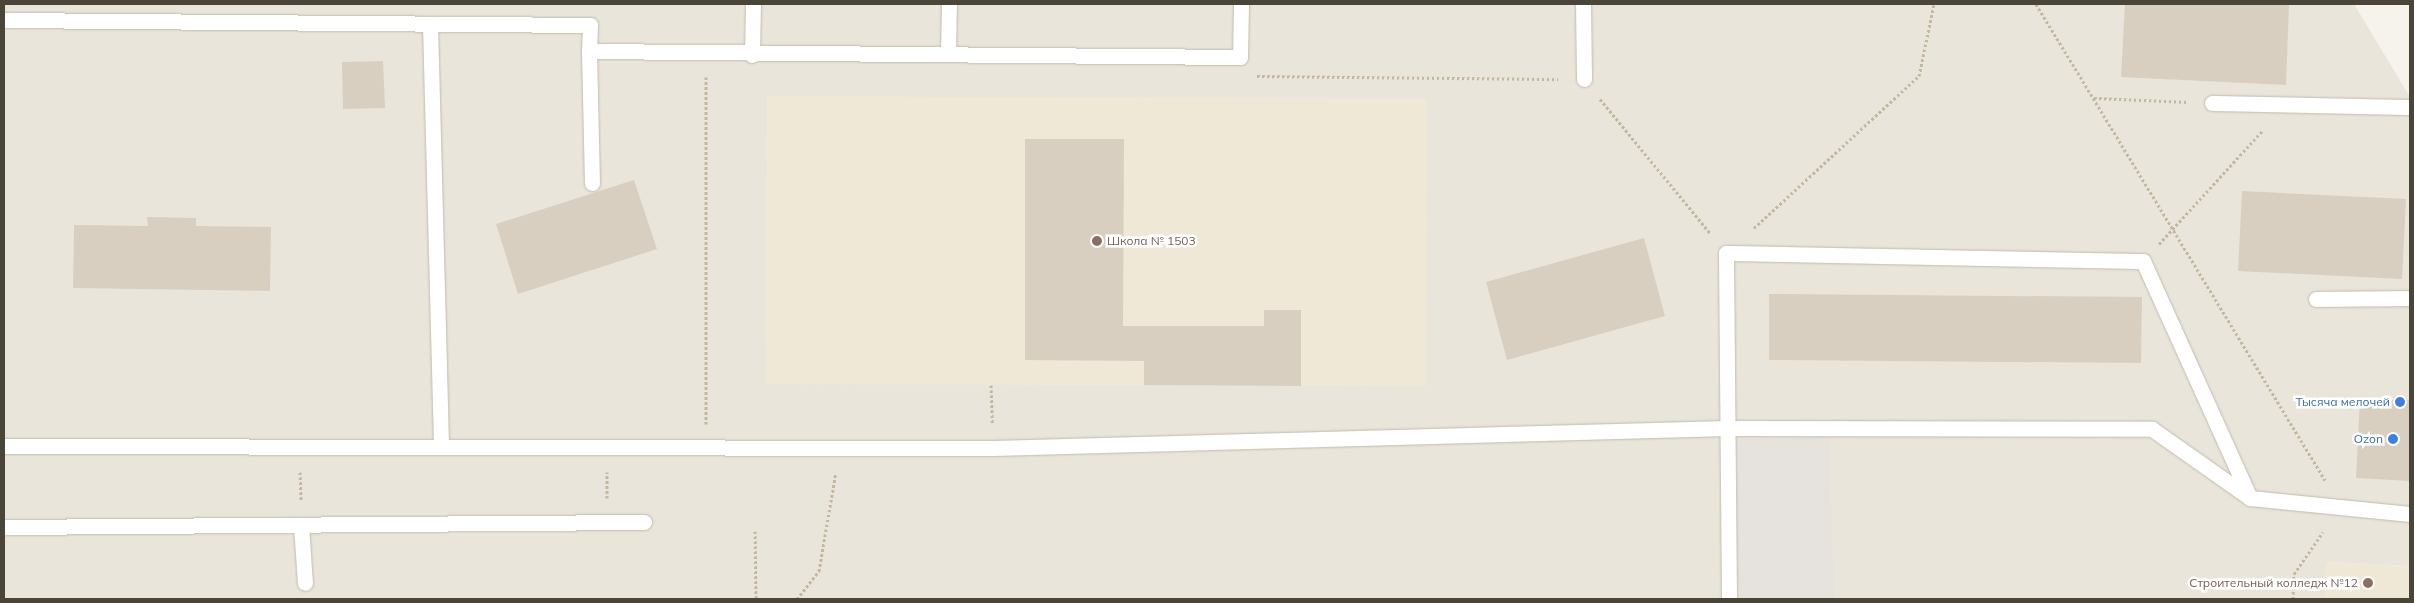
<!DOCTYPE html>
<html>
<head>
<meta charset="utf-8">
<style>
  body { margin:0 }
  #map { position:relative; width:2414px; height:603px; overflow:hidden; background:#f6f3ec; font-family:Mulish,sans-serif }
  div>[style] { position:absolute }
  .residential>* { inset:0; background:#eae5da }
  .industrial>* { inset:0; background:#e6e2dd }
  .education>* { inset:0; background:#efe8d6 }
  .building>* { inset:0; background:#d8cfc1 }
  .path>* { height:3px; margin-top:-1.5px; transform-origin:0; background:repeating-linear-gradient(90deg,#c4b79f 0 2.5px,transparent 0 5px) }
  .roads { filter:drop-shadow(0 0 1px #c2bbae) drop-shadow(0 0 1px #c2bbae) }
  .service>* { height:15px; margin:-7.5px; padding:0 7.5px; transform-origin:7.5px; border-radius:7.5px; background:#fff }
  .dots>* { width:14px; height:14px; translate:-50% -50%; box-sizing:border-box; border:2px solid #fff; border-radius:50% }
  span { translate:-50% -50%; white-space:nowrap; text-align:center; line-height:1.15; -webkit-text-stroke:5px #fff; paint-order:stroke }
  .education-label { font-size:12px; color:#785e54 }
  .left { translate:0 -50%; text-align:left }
  .right { translate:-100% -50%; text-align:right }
  .shop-label { font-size:12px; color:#366cbe }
  .frame { position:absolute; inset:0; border:5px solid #4b4439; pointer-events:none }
</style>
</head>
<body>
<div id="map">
  <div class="residential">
    <i style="clip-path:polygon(4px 4px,2354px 4px,2410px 97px,2410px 566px,2326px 562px,2325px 599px,4px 599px)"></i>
  </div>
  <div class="industrial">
    <i style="clip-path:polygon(1829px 437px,1834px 599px,1739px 599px,1734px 439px)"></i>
  </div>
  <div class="education">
    <i style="clip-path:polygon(767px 96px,1427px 99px,1426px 386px,766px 384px)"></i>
    <i style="clip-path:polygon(2326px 562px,2410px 566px,2410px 599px,2325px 599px)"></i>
  </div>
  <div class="building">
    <i style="clip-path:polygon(2125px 4px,2289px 5px,2286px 85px,2121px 77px)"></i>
    <i style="clip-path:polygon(383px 61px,385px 108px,343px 109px,342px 62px)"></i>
    <i style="clip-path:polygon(1025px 139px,1124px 139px,1123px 326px,1264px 326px,1264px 310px,1301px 310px,1301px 386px,1144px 385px,1144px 361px,1025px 360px)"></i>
    <i style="clip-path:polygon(634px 180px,657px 249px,518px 294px,496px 224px)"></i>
    <i style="clip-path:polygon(2242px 191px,2406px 199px,2402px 279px,2238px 271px)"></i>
    <i style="clip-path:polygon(147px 217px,196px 218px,196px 226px,271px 227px,270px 291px,73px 288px,74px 225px,148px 226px)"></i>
    <i style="clip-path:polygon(1644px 238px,1665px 316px,1507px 360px,1486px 282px)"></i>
    <i style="clip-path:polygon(1769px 294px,2142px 297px,2141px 363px,1769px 360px)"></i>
    <i style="clip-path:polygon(2360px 398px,2410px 400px,2410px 481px,2356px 478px)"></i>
  </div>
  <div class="path">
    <i style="left:2036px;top:4px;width:557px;rotate:58.74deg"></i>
    <i style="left:1257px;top:76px;width:301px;rotate:0.6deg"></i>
    <i style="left:2094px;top:98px;width:94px;rotate:2.4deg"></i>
    <i style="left:1600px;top:99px;width:173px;rotate:50.6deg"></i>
    <i style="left:1754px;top:228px;width:224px;rotate:-42.7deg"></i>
    <i style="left:1919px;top:76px;width:74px;rotate:-78.2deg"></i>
    <i style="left:2159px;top:244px;width:154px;rotate:-47.6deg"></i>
    <i style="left:991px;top:385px;width:38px;rotate:88deg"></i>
    <i style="left:706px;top:424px;width:347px;rotate:-90deg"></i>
    <i style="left:300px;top:472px;width:28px;rotate:88deg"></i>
    <i style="left:607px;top:498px;width:26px;rotate:-90deg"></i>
    <i style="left:755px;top:531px;width:68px;rotate:89.2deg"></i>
    <i style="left:797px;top:599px;width:36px;rotate:-52deg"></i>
    <i style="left:819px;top:571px;width:100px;rotate:-80.3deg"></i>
    <i style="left:2293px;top:599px;width:25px;rotate:-88deg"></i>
    <i style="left:2294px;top:574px;width:51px;rotate:-55.4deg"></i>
  </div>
  <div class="roads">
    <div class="service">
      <i style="left:1583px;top:4px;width:75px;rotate:89.2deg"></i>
      <i style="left:4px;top:20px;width:586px;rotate:0.49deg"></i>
      <i style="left:590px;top:25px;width:26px;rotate:92deg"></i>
      <i style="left:589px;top:51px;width:651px;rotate:0.53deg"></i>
      <i style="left:1240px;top:57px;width:53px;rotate:-88.9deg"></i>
      <i style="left:430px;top:24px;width:421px;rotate:88.5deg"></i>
      <i style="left:589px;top:51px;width:132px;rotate:88.7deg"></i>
      <i style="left:948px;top:54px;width:50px;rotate:-88.9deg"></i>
      <i style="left:752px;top:55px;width:51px;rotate:-88.9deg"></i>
      <i style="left:2212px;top:103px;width:198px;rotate:1.2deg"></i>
      <i style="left:2316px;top:299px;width:94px;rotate:-0.6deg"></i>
      <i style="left:4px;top:446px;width:989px;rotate:0.12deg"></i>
      <i style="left:993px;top:448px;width:735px;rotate:-1.56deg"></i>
      <i style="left:1728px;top:428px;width:424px;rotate:0.1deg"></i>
      <i style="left:2152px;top:429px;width:120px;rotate:35.1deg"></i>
      <i style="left:2250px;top:498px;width:161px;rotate:5.7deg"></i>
      <i style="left:301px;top:525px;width:58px;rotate:86.1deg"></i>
      <i style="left:4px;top:527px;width:640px;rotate:-0.45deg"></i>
      <i style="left:1729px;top:599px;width:346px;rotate:-90.5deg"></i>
      <i style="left:1726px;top:253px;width:417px;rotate:1.1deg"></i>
      <i style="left:2143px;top:261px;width:258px;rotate:65.7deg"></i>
    </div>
  </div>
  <div class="dots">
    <i style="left:1097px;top:241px;background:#8d6e63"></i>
    <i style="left:2400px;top:402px;background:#3f7fe0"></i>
    <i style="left:2393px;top:439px;background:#3f7fe0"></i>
    <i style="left:2368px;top:583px;background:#8d6e63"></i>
  </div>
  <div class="education-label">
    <span class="left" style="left:1107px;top:241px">Школа № 1503</span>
    <span class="right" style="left:2358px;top:583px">Строительный колледж №12</span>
  </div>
  <div class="shop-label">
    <span class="right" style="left:2390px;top:402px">Тысяча мелочей</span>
    <span class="right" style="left:2383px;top:439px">Ozon</span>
  </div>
  <div class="frame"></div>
</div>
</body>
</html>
